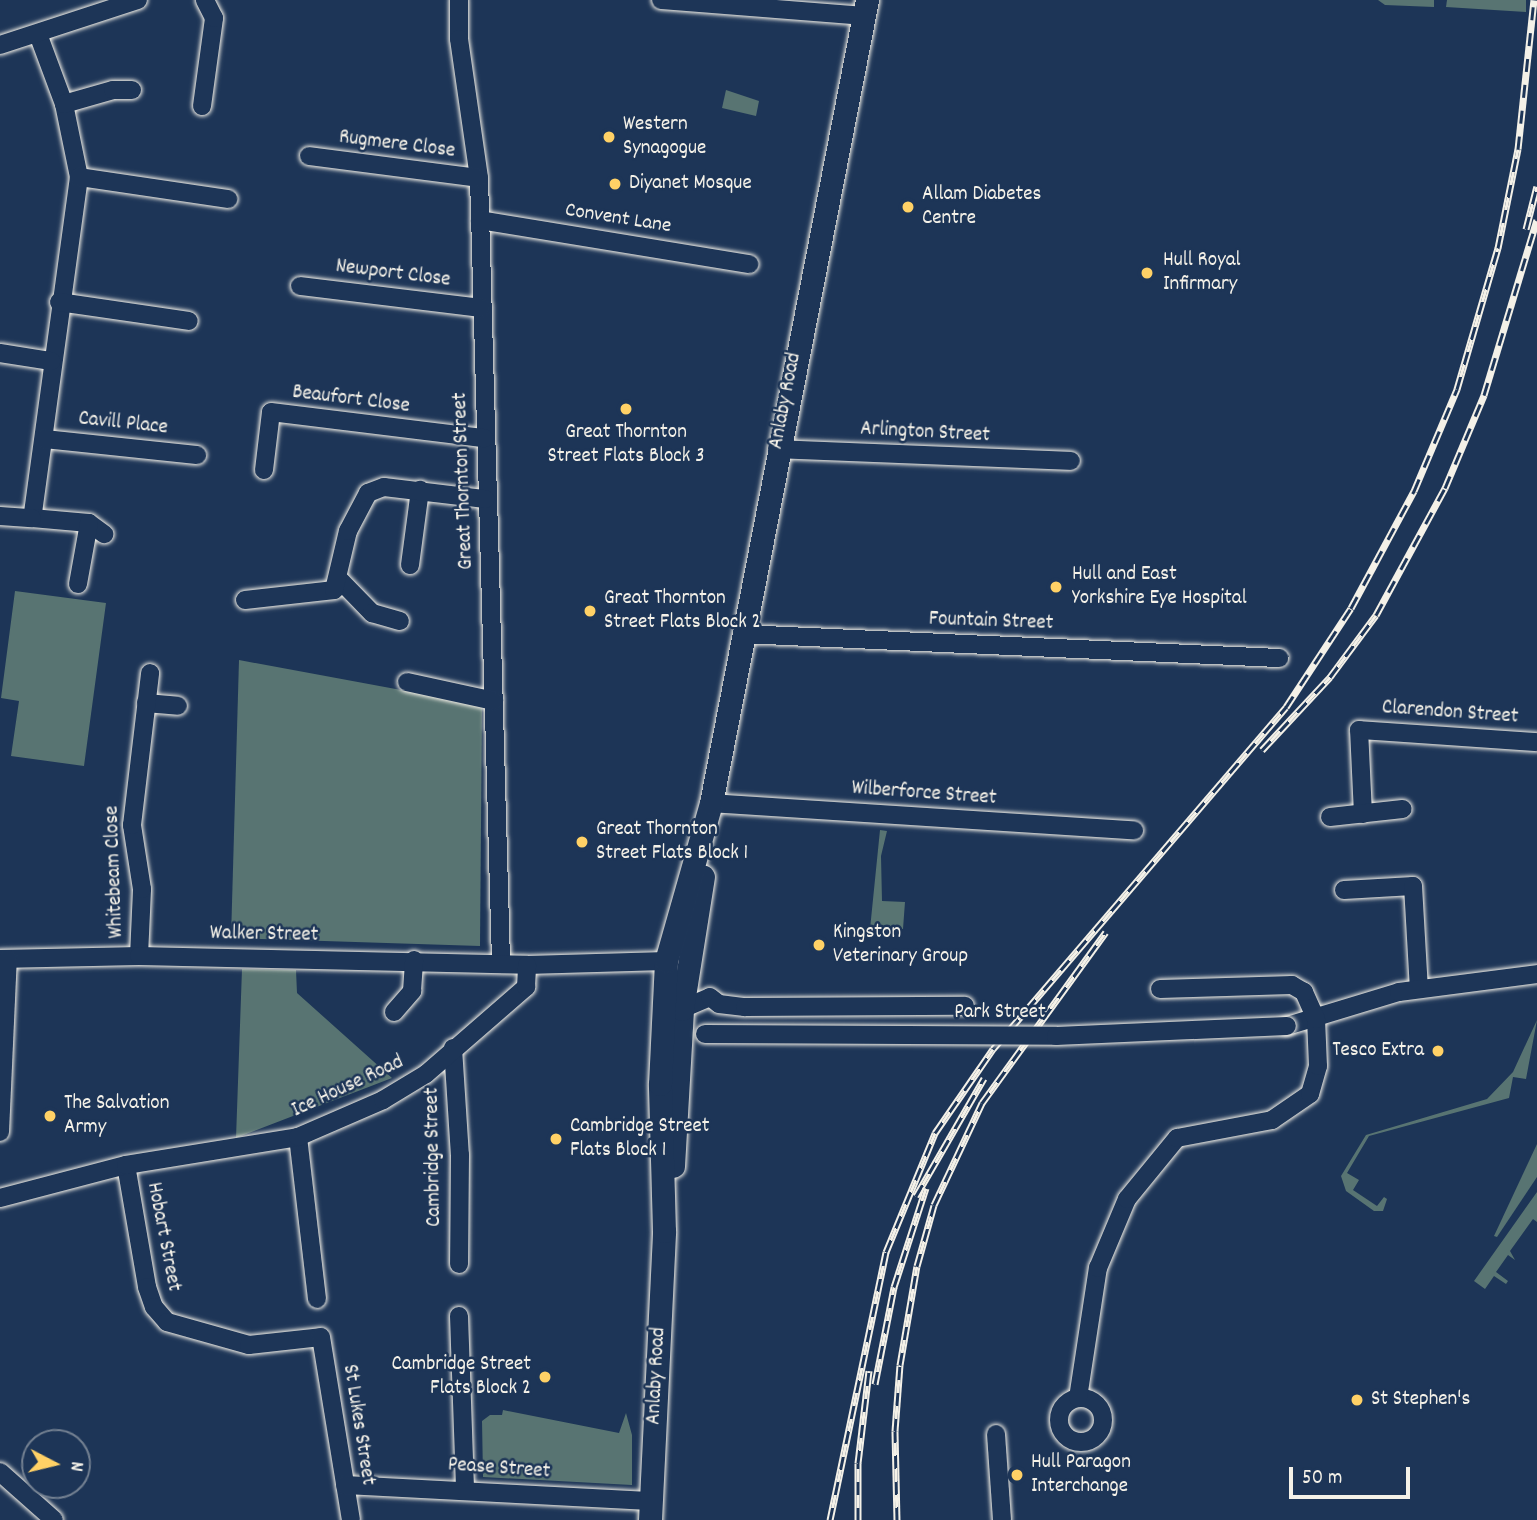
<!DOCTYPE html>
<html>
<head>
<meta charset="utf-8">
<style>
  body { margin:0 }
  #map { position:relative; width:1537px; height:1520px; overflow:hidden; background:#1d3557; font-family:Dekko,sans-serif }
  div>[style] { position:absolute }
  .green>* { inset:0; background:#587472 }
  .roads { filter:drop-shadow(0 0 2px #f4f1e8) drop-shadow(0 0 2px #f4f1e8) }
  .minor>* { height:18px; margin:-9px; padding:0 9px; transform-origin:9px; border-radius:9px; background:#1d3557 }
  .minor>.ring { margin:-9px; padding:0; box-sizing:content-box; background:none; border:18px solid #1d3557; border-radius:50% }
  .major>* { height:23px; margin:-11.5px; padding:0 11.5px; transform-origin:11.5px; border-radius:11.5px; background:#1d3557 }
  .rail>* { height:7px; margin-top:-3.5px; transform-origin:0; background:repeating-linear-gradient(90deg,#1d3557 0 13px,#f4f1e8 0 26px); box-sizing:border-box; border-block:2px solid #f4f1e8 }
  .bridges { filter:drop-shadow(0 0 2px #f4f1e8) drop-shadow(0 0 2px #f4f1e8) }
  .minor-bridge>* { height:18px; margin:-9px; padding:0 9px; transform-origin:9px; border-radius:9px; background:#1d3557 }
  .dots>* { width:19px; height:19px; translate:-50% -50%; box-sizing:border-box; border:4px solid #1d3557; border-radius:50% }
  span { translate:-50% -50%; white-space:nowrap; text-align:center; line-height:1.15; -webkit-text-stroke:5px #1d3557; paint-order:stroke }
  .poi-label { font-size:21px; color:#f4f1e8 }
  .left { translate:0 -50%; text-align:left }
  .right { translate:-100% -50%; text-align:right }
  .street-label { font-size:21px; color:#f4f1e8 }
  .north { position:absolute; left:21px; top:1429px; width:70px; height:70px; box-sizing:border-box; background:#1d3557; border:2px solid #738091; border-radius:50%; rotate:97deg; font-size:19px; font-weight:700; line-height:28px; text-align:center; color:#f4f1e8 }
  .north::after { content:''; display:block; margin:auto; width:24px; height:32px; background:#ffd166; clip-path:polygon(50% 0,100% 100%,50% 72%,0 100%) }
  .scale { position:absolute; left:1289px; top:1467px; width:121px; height:32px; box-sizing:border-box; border:4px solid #f4f1e8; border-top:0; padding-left:9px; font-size:21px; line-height:24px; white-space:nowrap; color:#f4f1e8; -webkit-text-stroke:5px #1d3557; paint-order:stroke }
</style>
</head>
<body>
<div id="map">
  <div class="green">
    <i style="clip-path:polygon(1378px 0,1434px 0,1434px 7px,1385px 5px)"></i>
    <i style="clip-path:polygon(1447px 0,1526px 0,1526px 12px,1446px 7px)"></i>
    <i style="clip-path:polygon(726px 90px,759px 101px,756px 116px,722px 108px)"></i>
    <i style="clip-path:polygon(15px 591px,106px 603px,84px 766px,11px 756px,19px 701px,1px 698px)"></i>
    <i style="clip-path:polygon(239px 660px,482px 705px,480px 946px,231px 938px)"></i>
    <i style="clip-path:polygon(880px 830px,887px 831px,881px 856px,882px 901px,905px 902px,903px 929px,870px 929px)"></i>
    <i style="clip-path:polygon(242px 969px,296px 970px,297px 993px,392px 1078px,236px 1138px)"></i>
    <i style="clip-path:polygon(1537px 1020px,1526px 1079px,1513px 1077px,1509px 1098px,1369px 1136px,1347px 1173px,1359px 1180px,1353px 1190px,1377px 1206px,1384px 1197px,1387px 1199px,1383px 1211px,1374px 1211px,1346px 1191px,1341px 1176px,1366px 1135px,1487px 1099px,1513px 1072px)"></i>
    <i style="clip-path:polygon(1537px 1144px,1537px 1177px,1497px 1237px,1494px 1236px)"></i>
    <i style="clip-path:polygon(1537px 1192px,1537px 1222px,1533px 1219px,1510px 1251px,1515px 1260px,1508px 1255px,1496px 1272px,1508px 1281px,1506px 1284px,1494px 1276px,1485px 1289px,1474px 1281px)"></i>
    <i style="clip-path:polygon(503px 1410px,619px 1433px,626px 1413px,632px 1435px,632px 1485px,483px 1477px,482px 1421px,490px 1415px,502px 1415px)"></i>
  </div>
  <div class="roads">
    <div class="minor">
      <i style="left:459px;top:0;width:39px;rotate:90deg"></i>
      <i style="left:459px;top:39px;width:140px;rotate:81.8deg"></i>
      <i style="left:479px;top:178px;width:785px;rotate:88.39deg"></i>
      <i style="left:661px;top:0;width:205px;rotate:4.5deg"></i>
      <i style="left:38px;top:34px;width:75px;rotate:69.6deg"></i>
      <i style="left:64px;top:104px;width:75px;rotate:78.4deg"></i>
      <i style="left:79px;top:177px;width:344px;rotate:97.8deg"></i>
      <i style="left:32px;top:518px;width:57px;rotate:5deg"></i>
      <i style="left:89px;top:523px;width:19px;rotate:36deg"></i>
      <i style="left:0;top:45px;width:145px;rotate:-18.1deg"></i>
      <i style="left:64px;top:104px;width:51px;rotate:-15.9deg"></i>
      <i style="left:113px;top:90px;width:19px"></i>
      <i style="left:202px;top:106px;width:89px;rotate:-82.2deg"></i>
      <i style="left:214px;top:18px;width:20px;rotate:-117deg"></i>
      <i style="left:309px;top:156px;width:171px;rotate:7.4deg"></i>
      <i style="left:79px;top:177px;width:151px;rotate:8.4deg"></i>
      <i style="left:480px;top:220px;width:273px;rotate:9.3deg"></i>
      <i style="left:300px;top:286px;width:182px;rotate:6.9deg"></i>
      <i style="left:59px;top:302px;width:131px;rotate:8.3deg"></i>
      <i style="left:0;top:353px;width:52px;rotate:8.9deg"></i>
      <i style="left:44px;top:439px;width:154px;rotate:6deg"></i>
      <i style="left:777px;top:449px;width:294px;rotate:2.3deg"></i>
      <i style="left:264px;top:470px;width:58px;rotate:-83.1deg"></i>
      <i style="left:271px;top:412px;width:215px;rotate:7deg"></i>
      <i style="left:0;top:516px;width:32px;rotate:4deg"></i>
      <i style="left:410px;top:565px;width:76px;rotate:-82.4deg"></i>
      <i style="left:338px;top:578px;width:49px;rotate:45.8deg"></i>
      <i style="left:372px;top:613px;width:29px;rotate:16deg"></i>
      <i style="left:78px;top:584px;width:62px;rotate:-79.8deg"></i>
      <i style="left:245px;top:600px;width:90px;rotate:-6.4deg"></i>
      <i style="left:334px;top:590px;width:61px;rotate:-76.7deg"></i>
      <i style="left:348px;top:531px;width:43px;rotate:-62.2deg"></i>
      <i style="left:368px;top:493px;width:17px;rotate:-21deg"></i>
      <i style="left:384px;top:487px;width:102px;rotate:6.8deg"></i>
      <i style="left:742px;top:634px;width:538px;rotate:2.56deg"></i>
      <i style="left:407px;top:682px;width:89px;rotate:12.3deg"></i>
      <i style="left:146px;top:703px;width:32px;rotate:5deg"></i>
      <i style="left:711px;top:803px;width:424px;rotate:3.7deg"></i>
      <i style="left:1363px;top:814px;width:84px;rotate:-92.7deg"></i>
      <i style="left:1359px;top:730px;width:178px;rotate:3.9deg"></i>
      <i style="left:1330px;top:817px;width:73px;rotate:-6.3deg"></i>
      <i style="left:1344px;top:890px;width:69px;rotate:-3.3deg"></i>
      <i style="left:1413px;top:886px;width:103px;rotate:86.7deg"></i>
      <i style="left:139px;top:956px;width:67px;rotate:-87.4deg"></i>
      <i style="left:142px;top:889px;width:65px;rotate:-98.9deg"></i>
      <i style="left:132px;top:825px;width:153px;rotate:-83.2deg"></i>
      <i style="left:0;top:959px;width:139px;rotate:-1.2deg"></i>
      <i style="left:139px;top:956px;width:388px;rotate:1.3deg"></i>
      <i style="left:527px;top:965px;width:139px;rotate:-1.6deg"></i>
      <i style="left:682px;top:1009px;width:30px;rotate:-23deg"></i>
      <i style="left:710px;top:997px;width:11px;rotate:38deg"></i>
      <i style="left:719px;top:1004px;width:26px;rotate:7deg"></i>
      <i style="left:745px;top:1007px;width:220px;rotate:-0.3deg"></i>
      <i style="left:394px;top:1012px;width:28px;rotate:-49deg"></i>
      <i style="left:412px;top:991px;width:31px;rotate:-86deg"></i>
      <i style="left:1287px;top:1026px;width:117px;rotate:-16.9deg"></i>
      <i style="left:1399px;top:992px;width:139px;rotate:-7.4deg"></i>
      <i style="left:453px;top:1048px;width:107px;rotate:86.3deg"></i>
      <i style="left:460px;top:1155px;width:109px;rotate:90.5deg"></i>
      <i style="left:0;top:1132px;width:173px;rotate:-87.4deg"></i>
      <i style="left:298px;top:1137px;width:163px;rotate:83.3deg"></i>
      <i style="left:126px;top:1165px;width:124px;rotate:80.2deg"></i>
      <i style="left:147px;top:1287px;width:21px;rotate:71deg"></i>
      <i style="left:154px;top:1307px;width:20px;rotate:49deg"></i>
      <i style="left:167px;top:1322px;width:85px;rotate:15.7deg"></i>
      <i style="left:249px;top:1345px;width:72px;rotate:-6.3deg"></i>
      <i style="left:321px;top:1337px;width:185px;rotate:80.7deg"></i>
      <i style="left:0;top:1198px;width:130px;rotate:-14.7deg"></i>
      <i style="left:126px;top:1165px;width:174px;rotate:-9.2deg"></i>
      <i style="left:298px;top:1137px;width:93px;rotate:-23.5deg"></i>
      <i style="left:383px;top:1100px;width:50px;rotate:-31.2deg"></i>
      <i style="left:426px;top:1074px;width:133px;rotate:-41deg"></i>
      <i style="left:526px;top:987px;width:22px;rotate:-87deg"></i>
      <i style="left:459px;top:1316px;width:173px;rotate:88deg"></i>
      <i class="ring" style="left:1059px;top:1398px;width:26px;height:26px"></i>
      <i style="left:1078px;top:1398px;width:132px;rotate:-81.3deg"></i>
      <i style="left:1098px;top:1268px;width:75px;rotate:-67.2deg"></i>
      <i style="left:1127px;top:1199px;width:79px;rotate:-50.7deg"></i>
      <i style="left:1177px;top:1138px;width:97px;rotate:-10.7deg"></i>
      <i style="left:1272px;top:1120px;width:46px;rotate:-34.4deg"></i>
      <i style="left:1310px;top:1094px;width:29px;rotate:-74deg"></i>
      <i style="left:1318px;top:1066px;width:47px;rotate:-92.4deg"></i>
      <i style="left:1316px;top:1019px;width:30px;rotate:-114deg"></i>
      <i style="left:1304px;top:992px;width:14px;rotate:-150deg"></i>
      <i style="left:1292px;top:985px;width:132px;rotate:178.3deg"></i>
      <i style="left:996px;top:1434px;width:86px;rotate:86deg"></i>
      <i style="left:0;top:1472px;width:72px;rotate:41.6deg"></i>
      <i style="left:345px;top:1485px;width:305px;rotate:3deg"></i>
    </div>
    <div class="major">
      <i style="left:673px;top:1166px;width:157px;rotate:-86.7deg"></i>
      <i style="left:682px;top:1009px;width:134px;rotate:-81deg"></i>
      <i style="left:650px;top:1520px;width:289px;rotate:-87.2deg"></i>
      <i style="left:664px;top:1231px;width:147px;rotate:-91.6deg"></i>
      <i style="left:660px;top:1084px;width:123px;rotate:-87.2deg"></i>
      <i style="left:666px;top:961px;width:164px;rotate:-74.1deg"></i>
      <i style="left:711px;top:803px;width:818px;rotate:-79.01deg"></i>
    </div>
  </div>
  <div class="rail">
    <i style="left:1526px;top:229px;width:44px;rotate:-75.7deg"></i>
    <i style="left:1262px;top:750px;width:100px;rotate:-47deg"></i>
    <i style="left:1330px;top:677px;width:77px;rotate:-53.4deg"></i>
    <i style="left:1376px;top:615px;width:145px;rotate:-61.5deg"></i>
    <i style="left:1445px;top:488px;width:101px;rotate:-67.2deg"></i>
    <i style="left:1484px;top:395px;width:183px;rotate:-73.2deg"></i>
    <i style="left:916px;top:1196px;width:136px;rotate:-60deg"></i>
    <i style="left:875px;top:1384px;width:99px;rotate:-78.9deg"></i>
    <i style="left:894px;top:1287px;width:104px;rotate:-72.1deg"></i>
    <i style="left:830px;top:1520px;width:274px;rotate:-78.2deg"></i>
    <i style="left:886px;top:1252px;width:129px;rotate:-67.6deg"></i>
    <i style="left:935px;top:1133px;width:102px;rotate:-55.4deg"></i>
    <i style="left:993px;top:1049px;width:450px;rotate:-49.4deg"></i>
    <i style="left:1286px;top:707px;width:118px;rotate:-56.7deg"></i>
    <i style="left:1351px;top:608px;width:133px;rotate:-61.7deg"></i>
    <i style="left:1414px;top:491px;width:111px;rotate:-67.1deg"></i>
    <i style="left:1457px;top:389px;width:147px;rotate:-73.8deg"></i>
    <i style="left:1498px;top:248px;width:101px;rotate:-78.6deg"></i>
    <i style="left:1518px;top:149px;width:150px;rotate:-83.9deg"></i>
    <i style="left:858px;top:1520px;width:57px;rotate:-90deg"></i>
    <i style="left:858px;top:1463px;width:93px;rotate:-83.2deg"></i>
    <i style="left:897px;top:1520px;width:89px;rotate:-91.3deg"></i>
    <i style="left:895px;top:1431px;width:66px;rotate:-85.7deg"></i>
    <i style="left:900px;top:1365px;width:100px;rotate:-80.3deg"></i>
    <i style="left:917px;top:1266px;width:63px;rotate:-74.4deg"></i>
    <i style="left:934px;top:1205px;width:113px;rotate:-64.8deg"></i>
    <i style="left:982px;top:1103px;width:211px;rotate:-54.1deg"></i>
  </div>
  <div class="bridges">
    <div class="minor-bridge">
      <i style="left:705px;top:1034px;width:351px;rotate:0.3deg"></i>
      <i style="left:1056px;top:1036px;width:231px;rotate:-2.5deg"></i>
    </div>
  </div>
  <div class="dots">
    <i style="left:609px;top:137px;background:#ffd166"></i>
    <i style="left:615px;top:184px;background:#ffd166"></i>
    <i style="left:908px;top:207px;background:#ffd166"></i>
    <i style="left:1147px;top:273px;background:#ffd166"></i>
    <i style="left:626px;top:409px;background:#ffd166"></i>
    <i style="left:1056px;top:587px;background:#ffd166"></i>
    <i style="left:590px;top:611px;background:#ffd166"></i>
    <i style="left:582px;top:842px;background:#ffd166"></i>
    <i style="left:819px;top:945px;background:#ffd166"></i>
    <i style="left:1438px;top:1051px;background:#ffd166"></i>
    <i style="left:50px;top:1116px;background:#ffd166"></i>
    <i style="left:556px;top:1139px;background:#ffd166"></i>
    <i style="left:545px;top:1377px;background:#ffd166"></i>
    <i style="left:1357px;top:1400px;background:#ffd166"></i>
    <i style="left:1017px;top:1475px;background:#ffd166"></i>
  </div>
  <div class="poi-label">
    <span class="left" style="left:623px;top:137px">Western<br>Synagogue</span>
    <span class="left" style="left:629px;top:184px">Diyanet Mosque</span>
    <span class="left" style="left:922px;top:207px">Allam Diabetes<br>Centre</span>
    <span class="left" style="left:1163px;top:273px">Hull Royal<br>Infirmary</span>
    <span style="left:626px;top:445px">Great Thornton<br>Street Flats Block 3</span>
    <span class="left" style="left:1072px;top:587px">Hull and East<br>Yorkshire Eye Hospital</span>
    <span class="left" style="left:604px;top:611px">Great Thornton<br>Street Flats Block 2</span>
    <span class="left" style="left:596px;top:842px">Great Thornton<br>Street Flats Block 1</span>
    <span class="left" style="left:833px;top:945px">Kingston<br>Veterinary Group</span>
    <span class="right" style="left:1424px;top:1051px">Tesco Extra</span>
    <span class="left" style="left:64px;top:1116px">The Salvation<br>Army</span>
    <span class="left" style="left:570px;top:1139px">Cambridge Street<br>Flats Block 1</span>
    <span class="right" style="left:531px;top:1377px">Cambridge Street<br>Flats Block 2</span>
    <span class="left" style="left:1371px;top:1400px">St Stephen's</span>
    <span class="left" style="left:1031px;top:1475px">Hull Paragon<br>Interchange</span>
  </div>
  <div class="street-label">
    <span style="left:397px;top:145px;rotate:7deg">Rugmere Close</span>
    <span style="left:618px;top:219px;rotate:9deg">Convent Lane</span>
    <span style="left:393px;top:274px;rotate:7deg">Newport Close</span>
    <span style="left:351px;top:400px;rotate:7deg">Beaufort Close</span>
    <span style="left:786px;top:401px;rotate:-79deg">Anlaby Road</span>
    <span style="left:123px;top:424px;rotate:6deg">Cavill Place</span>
    <span style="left:925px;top:433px;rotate:3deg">Arlington Street</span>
    <span style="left:464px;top:481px;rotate:-92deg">Great Thornton Street</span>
    <span style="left:991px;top:622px;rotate:2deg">Fountain Street</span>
    <span style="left:1450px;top:713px;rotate:4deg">Clarendon Street</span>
    <span style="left:924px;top:794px;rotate:4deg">Wilberforce Street</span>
    <span style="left:115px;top:872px;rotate:-92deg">Whitebeam Close</span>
    <span style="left:264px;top:935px;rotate:1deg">Walker Street</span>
    <span style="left:1000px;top:1013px">Park Street</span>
    <span style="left:348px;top:1087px;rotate:-25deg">Ice House Road</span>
    <span style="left:434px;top:1157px;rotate:-91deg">Cambridge Street</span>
    <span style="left:163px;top:1237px;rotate:79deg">Hobart Street</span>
    <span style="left:657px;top:1376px;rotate:-87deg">Anlaby Road</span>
    <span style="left:358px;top:1425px;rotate:81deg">St Lukes Street</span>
    <span style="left:499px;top:1469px;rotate:4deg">Pease Street</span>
  </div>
  <div class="north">N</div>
  <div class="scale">50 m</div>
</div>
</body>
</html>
